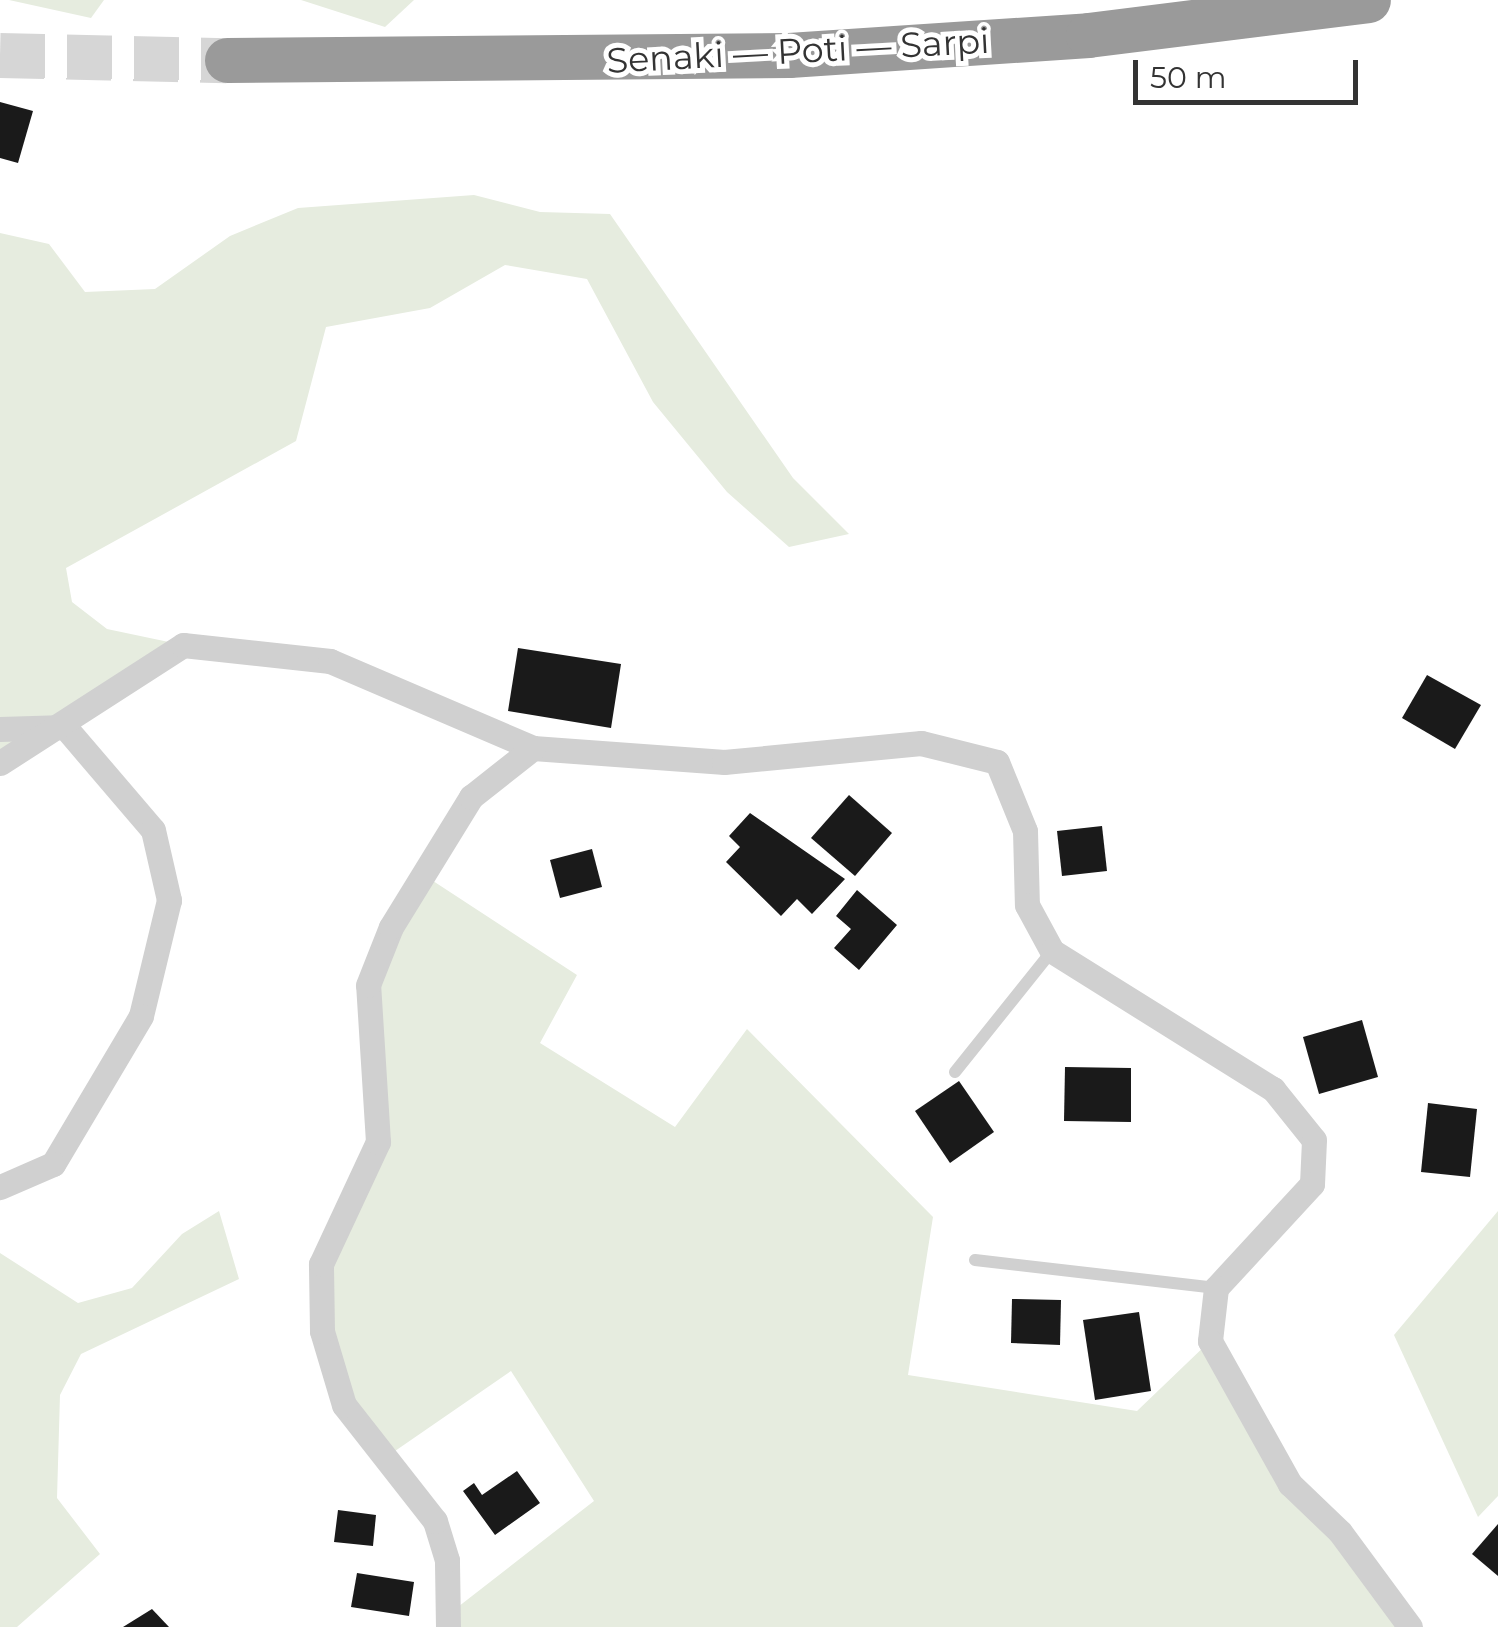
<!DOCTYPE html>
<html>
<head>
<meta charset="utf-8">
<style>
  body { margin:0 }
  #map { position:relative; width:1498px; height:1627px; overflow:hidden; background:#fff; font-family:Montserrat,sans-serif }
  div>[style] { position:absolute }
  .green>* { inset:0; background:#e6ecdf }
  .building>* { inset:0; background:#1a1a1a }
  .highway-tunnel>* { height:45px; margin-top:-22.5px; transform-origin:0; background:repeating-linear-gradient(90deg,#d6d6d6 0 45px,transparent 0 67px) }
  .lane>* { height:12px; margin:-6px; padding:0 6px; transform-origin:6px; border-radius:6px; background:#d0d0d0 }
  .street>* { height:25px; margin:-12.5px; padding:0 12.5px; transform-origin:12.5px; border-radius:12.5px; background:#d0d0d0 }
  .highway>* { height:45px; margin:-22.5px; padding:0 22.5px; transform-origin:22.5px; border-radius:22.5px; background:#9a9a9a }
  span { translate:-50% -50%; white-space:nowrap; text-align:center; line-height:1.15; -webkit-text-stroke:10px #fff; paint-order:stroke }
  .street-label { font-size:35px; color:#333 }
  .scale { position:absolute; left:1133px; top:60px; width:225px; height:45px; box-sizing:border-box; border:5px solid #333; border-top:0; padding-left:12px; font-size:30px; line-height:35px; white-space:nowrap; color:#333; -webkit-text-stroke:8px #fff; paint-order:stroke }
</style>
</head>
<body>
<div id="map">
  <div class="green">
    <i style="clip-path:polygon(9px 0,104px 0,91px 18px)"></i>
    <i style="clip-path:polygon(301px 0,414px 0,385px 27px)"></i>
    <i style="clip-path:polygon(474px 195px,540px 212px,610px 214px,793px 478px,849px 534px,789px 547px,727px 492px,653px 402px,587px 279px,505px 265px,430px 308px,326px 327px,296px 441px,66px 568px,72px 602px,107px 629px,183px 645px,0 763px,0 233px,49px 244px,85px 292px,155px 289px,230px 236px,298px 208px)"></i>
    <i style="clip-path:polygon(427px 877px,577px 975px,540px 1043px,675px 1127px,747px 1029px,933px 1217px,908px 1375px,1137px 1411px,1210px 1341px,1224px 1378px,1410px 1627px,448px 1627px,445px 1617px,594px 1501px,511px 1371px,382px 1460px,344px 1405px,321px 1264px,378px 1142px,368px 985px)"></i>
    <i style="clip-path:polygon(219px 1211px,239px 1279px,81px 1354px,60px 1395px,57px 1498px,100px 1554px,17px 1627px,0 1627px,0 1253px,78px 1303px,132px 1288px,182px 1234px)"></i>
    <i style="clip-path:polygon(1498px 1211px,1498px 1496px,1478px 1517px,1394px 1335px)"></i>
  </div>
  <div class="building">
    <i style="clip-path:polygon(0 102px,33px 111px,18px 163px,0 158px)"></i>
    <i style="clip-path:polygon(518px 648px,621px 664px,611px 728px,508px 711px)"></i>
    <i style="clip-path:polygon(1427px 675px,1481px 705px,1455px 749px,1402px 718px)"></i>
    <i style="clip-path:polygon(849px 795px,892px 833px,855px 876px,811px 838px)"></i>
    <i style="clip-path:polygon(750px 813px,845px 879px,812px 914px,797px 899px,781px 916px,726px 862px,740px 847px,729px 836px)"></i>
    <i style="clip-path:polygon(1102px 826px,1107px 871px,1062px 876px,1057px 831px)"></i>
    <i style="clip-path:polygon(592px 849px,602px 887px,560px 898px,550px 860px)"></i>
    <i style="clip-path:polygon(857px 890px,897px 925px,859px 970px,834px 948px,851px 929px,836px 916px)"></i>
    <i style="clip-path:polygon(1362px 1020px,1378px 1077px,1319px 1094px,1303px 1037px)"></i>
    <i style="clip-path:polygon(1065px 1067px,1131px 1068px,1131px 1122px,1064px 1121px)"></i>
    <i style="clip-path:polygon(959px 1081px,994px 1132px,950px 1163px,915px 1111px)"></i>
    <i style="clip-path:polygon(1428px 1103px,1477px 1109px,1470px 1177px,1421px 1172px)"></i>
    <i style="clip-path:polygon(1012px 1299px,1061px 1300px,1060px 1345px,1011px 1343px)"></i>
    <i style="clip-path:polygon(1139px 1312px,1151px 1391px,1095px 1400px,1083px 1320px)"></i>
    <i style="clip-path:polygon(517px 1471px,540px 1503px,495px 1535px,463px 1491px,474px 1483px,482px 1495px)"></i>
    <i style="clip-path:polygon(338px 1510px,376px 1515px,373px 1546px,334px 1542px)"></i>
    <i style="clip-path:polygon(1498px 1524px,1498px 1576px,1472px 1554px)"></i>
    <i style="clip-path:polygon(357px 1573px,414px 1582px,409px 1616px,351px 1607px)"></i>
    <i style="clip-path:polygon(152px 1609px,169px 1627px,123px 1627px)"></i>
  </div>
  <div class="highway-tunnel">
    <i style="left:0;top:55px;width:227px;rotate:1.3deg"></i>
  </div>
  <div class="lane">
    <i style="left:955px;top:1072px;width:155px;rotate:-51.3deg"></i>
    <i style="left:975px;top:1260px;width:243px;rotate:6.6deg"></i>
  </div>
  <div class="street">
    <i style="left:0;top:729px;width:65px;rotate:-1.8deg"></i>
    <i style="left:65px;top:727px;width:135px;rotate:49.5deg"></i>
    <i style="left:153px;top:830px;width:72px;rotate:77.1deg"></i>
    <i style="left:169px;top:900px;width:119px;rotate:103.6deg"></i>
    <i style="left:141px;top:1016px;width:172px;rotate:120.7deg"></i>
    <i style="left:53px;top:1164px;width:58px;rotate:156.5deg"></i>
    <i style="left:0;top:763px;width:218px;rotate:-32.8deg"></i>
    <i style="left:183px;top:645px;width:148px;rotate:6.2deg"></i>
    <i style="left:330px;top:661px;width:221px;rotate:23.2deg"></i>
    <i style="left:533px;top:748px;width:192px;rotate:4.2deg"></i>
    <i style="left:724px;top:762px;width:198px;rotate:-5.5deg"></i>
    <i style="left:921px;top:743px;width:78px;rotate:14deg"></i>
    <i style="left:997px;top:762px;width:74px;rotate:67.9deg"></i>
    <i style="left:1025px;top:831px;width:74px;rotate:88.5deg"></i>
    <i style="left:1027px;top:905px;width:52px;rotate:61.5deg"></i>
    <i style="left:1052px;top:951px;width:261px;rotate:32deg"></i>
    <i style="left:1273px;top:1089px;width:65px;rotate:51.2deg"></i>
    <i style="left:1314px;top:1140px;width:44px;rotate:92.6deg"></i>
    <i style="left:1312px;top:1184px;width:142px;rotate:132.7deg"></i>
    <i style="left:1216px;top:1288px;width:53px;rotate:96.5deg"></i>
    <i style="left:1210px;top:1341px;width:164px;rotate:60.8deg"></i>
    <i style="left:1290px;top:1484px;width:69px;rotate:43.8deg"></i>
    <i style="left:1340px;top:1532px;width:118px;rotate:53.6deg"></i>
    <i style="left:448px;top:1627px;width:67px;rotate:-90.9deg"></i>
    <i style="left:447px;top:1560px;width:41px;rotate:-107.1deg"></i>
    <i style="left:435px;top:1521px;width:147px;rotate:-128.1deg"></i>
    <i style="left:344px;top:1405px;width:77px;rotate:-106.6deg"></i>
    <i style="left:322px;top:1331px;width:67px;rotate:-90.9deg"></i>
    <i style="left:321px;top:1264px;width:135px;rotate:-65deg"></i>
    <i style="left:378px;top:1142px;width:157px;rotate:-93.6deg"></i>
    <i style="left:368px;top:985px;width:62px;rotate:-68.4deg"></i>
    <i style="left:391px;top:927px;width:153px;rotate:-58.4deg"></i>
    <i style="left:471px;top:797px;width:79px;rotate:-38.3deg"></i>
  </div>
  <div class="highway">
    <i style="left:227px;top:60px;width:562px;rotate:-0.51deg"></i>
    <i style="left:789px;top:55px;width:300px;rotate:-3.8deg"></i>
    <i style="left:1088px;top:35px;width:282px;rotate:-7.1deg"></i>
  </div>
  <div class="street-label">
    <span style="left:798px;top:51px;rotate:-3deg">Senaki — Poti — Sarpi</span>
  </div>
  <div class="scale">50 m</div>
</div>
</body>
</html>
